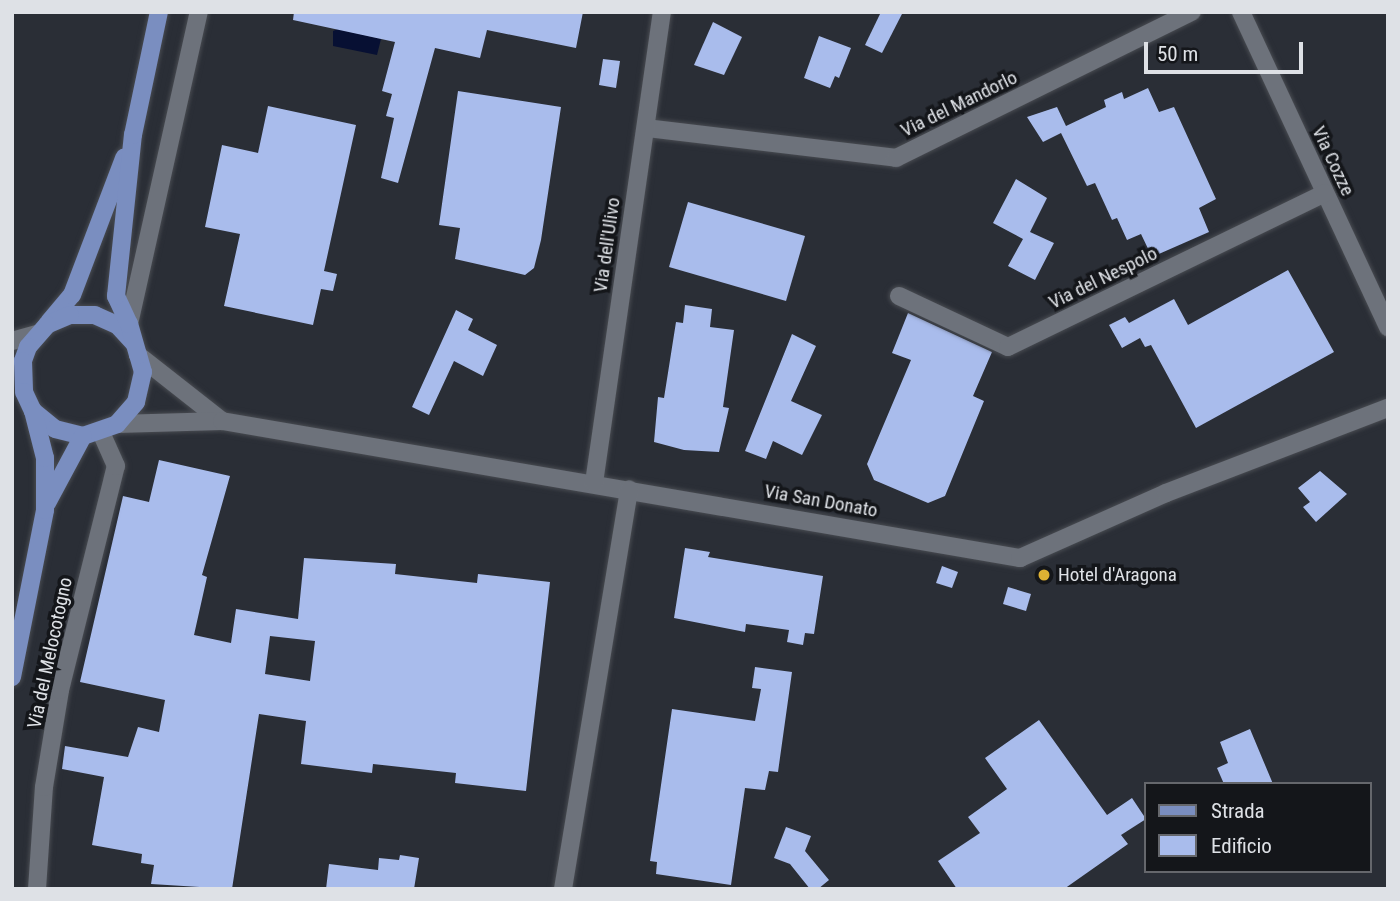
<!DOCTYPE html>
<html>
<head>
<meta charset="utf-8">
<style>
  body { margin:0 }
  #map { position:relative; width:1400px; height:901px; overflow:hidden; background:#2a2e36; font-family:"Roboto Condensed",sans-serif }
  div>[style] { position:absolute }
  .water>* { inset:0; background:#071033 }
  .building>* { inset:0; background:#a9bcec }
  .roads { filter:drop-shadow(0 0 2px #484b51) drop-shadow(0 0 2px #484b51) }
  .minor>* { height:18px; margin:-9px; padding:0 9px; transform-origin:9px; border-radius:9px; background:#6d727b }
  .major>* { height:18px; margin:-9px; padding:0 9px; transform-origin:9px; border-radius:9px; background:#7a8ec0 }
  .dots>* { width:19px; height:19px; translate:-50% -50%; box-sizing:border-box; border:4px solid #14161a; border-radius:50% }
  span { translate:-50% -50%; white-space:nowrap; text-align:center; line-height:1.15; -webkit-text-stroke:7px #14161a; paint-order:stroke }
  .street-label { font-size:19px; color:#dee1e6 }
  .poi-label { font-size:19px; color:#dee1e6 }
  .left { translate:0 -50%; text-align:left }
  .frame { position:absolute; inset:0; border:14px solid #dee1e6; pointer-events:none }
  .legend { position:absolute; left:1144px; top:782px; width:228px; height:91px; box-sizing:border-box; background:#14161a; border:2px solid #65676c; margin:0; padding:9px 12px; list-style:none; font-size:21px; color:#dee1e6 }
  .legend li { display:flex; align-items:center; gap:14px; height:35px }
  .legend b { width:35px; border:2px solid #65676c }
  .scale { position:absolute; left:1144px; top:42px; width:159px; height:32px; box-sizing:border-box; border:4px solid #dee1e6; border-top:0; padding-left:9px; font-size:21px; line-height:24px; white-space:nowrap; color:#dee1e6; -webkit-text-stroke:5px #14161a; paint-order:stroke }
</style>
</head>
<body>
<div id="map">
  <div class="water">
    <i style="clip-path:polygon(338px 29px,381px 39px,377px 55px,333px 46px,333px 31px)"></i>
  </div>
  <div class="building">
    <i style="clip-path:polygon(294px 12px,583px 12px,576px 48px,487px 30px,480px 58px,435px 48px,398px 183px,381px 178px,394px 118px,386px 116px,392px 94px,382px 91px,395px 42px,293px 20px)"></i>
    <i style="clip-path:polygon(881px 12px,903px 12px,882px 53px,865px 45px)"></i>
    <i style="clip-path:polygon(713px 22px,742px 37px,724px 75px,694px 65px)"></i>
    <i style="clip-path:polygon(819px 36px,851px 48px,839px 78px,835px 76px,830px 88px,804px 78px)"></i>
    <i style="clip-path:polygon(603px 59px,620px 61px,616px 88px,599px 85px)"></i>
    <i style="clip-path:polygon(1148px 88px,1159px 112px,1174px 107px,1216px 199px,1199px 208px,1209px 232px,1152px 257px,1141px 234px,1127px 240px,1117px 218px,1112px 220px,1095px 183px,1087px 186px,1061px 133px,1043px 142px,1027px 117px,1057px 107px,1066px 126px,1106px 107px,1104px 100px,1122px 92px,1124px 99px)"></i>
    <i style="clip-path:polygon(458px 91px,561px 107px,541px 240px,534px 268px,525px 275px,455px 259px,460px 228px,439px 225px)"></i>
    <i style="clip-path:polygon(268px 106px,356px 125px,324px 271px,337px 274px,333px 291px,321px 289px,313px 325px,224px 306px,240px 234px,205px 227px,222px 145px,258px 153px)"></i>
    <i style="clip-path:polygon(1016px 179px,1047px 198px,1030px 232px,1054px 243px,1035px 280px,1008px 266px,1023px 239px,993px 223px)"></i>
    <i style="clip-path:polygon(688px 202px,805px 236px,786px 301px,669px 267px)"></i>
    <i style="clip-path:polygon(1288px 270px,1334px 352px,1196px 428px,1151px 345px,1145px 347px,1140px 338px,1122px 348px,1109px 325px,1125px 317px,1129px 323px,1174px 299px,1188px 325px)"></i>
    <i style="clip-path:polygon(685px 305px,712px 309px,710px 327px,734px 330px,723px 407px,729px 408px,719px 452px,684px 450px,654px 442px,658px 397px,664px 398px,676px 322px,683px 323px)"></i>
    <i style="clip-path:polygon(456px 310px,473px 319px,468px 330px,497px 345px,483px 376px,454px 361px,429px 415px,412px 407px)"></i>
    <i style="clip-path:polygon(908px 313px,992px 352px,973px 396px,984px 401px,945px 496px,928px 503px,874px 480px,867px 464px,911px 360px,892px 353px)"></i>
    <i style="clip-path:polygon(792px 334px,816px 346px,791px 401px,822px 415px,802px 455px,773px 441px,766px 459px,745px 451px)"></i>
    <i style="clip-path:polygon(evenodd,159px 460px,230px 476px,202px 575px,207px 577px,194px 635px,231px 643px,236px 609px,298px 619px,304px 558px,396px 564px,395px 574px,477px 583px,478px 574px,550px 582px,526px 791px,455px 783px,456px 773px,373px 764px,372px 773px,301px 764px,306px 721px,259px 714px,232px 889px,151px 884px,154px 865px,141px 863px,142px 854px,92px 845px,104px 777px,62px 769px,65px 746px,128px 757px,138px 727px,159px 732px,165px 700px,80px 682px,123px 496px,149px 502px,159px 460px,270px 636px,315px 641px,310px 681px,265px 674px,270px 636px)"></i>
    <i style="clip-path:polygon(1320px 471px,1347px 494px,1316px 522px,1303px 507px,1310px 502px,1298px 488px)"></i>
    <i style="clip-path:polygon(685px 548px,710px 552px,708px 557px,823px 576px,814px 634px,805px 633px,803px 645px,787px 642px,789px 630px,746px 624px,745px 632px,674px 618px)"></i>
    <i style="clip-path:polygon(942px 566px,958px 572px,952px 588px,936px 583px)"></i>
    <i style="clip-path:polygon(1008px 587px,1031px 594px,1026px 611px,1003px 604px)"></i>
    <i style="clip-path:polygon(755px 667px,792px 672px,778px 772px,769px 771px,765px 790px,745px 788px,731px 885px,656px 874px,657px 862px,650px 861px,672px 709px,755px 721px,761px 689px,752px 688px)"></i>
    <i style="clip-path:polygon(1039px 720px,1107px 815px,1132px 798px,1146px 819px,1121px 835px,1128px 844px,1064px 889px,957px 889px,938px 861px,980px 833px,968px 817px,1007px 789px,985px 758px)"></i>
    <i style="clip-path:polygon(1250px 729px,1273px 784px,1224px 784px,1217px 768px,1228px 763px,1220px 742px)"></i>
    <i style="clip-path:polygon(786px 827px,811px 836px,805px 851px,829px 880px,818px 889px,810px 889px,790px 864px,774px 858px)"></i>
    <i style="clip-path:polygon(400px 855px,419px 858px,414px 889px,326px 889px,329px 864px,378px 870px,379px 858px,399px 860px)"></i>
  </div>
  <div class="roads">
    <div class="minor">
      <i style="left:1241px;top:12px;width:348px;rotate:65deg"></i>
      <i style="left:646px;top:128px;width:252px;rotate:6.8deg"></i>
      <i style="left:896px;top:158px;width:330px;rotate:-26.3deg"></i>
      <i style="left:899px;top:296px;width:120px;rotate:25.1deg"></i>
      <i style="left:1008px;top:347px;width:352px;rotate:-25.9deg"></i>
      <i style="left:129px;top:324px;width:320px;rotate:-77.4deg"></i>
      <i style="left:12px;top:341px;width:26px;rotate:-16deg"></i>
      <i style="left:138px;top:355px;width:107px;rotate:38.2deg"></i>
      <i style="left:117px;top:424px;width:105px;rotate:-1.6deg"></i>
      <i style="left:222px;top:421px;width:810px;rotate:9.74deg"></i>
      <i style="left:1020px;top:558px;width:160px;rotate:-24deg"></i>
      <i style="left:1166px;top:493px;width:238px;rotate:-21deg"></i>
      <i style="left:594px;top:483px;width:476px;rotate:-81.8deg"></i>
      <i style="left:37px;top:889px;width:102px;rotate:-86.1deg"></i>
      <i style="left:44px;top:787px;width:98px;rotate:-80.6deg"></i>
      <i style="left:60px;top:690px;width:231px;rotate:-76deg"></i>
      <i style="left:116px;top:466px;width:36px;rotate:-114deg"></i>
      <i style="left:563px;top:889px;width:405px;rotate:-80.6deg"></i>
    </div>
    <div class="major">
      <i style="left:49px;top:322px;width:35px;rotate:-50deg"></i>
      <i style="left:72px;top:295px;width:147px;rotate:-69.2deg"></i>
      <i style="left:134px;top:343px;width:25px;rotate:-133deg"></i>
      <i style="left:117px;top:325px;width:24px;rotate:-156deg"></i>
      <i style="left:95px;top:315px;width:25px;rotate:180deg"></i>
      <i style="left:70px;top:315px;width:25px;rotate:157deg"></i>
      <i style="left:47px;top:325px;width:29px;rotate:131deg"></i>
      <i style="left:28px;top:347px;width:15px;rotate:110deg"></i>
      <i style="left:23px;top:361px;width:31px;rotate:88deg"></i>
      <i style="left:24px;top:392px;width:21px;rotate:65deg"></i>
      <i style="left:33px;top:411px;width:28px;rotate:39deg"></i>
      <i style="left:55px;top:429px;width:29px;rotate:14deg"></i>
      <i style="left:83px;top:436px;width:36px;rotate:-19deg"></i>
      <i style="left:117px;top:424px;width:29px;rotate:-49deg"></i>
      <i style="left:136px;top:402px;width:31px;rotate:-77deg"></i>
      <i style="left:143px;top:372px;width:18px;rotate:-106deg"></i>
      <i style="left:138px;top:355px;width:32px;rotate:-106deg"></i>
      <i style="left:129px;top:324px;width:31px;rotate:-115deg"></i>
      <i style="left:116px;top:296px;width:162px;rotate:-84deg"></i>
      <i style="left:133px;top:135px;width:126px;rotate:-78.1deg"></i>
      <i style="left:47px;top:503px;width:76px;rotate:-61.8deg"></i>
      <i style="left:12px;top:677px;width:170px;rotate:-78.8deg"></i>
      <i style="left:45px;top:510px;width:52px;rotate:-90deg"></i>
      <i style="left:45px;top:458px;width:49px;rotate:-104.3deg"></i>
    </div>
  </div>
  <div class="dots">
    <i style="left:1044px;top:575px;background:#deb133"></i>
  </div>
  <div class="street-label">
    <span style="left:959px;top:104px;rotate:-26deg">Via del Mandorlo</span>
    <span style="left:1333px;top:161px;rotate:65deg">Via Cozze</span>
    <span style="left:607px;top:245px;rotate:-82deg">Via dell'Ulivo</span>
    <span style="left:1103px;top:278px;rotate:-26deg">Via del Nespolo</span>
    <span style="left:821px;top:501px;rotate:10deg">Via San Donato</span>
    <span style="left:50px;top:653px;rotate:-78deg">Via del Melocotogno</span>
  </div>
  <div class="poi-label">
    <span class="left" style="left:1058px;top:575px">Hotel d'Aragona</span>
  </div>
  <div class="frame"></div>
  <ul class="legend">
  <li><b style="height:9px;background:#7a8ec0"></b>Strada</li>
  <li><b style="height:19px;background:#a9bcec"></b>Edificio</li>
  </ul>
  <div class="scale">50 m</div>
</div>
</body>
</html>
